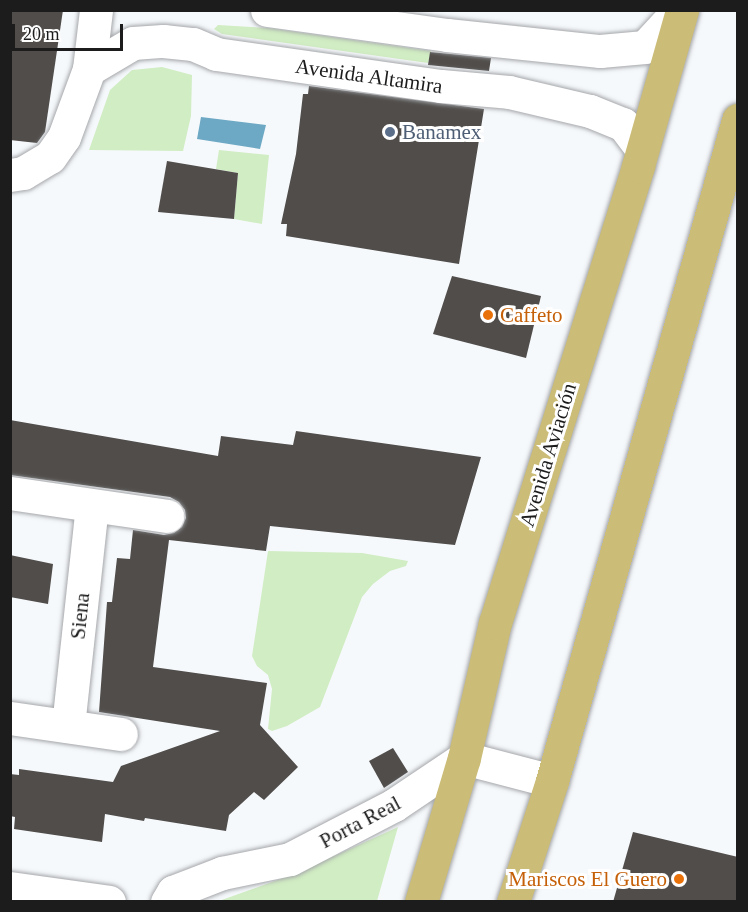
<!DOCTYPE html>
<html>
<head>
<meta charset="utf-8">
<style>
  body { margin:0 }
  #map { position:relative; width:748px; height:912px; overflow:hidden; background:#f6f9fc; font-family:Georgia,serif }
  div>[style] { position:absolute }
  .green>* { inset:0; background:#d1edc3 }
  .water>* { inset:0; background:#6da8c4 }
  .building>* { inset:0; background:#504d4b }
  .roads { filter:drop-shadow(0 0 2px #a5a7aa) drop-shadow(0 0 2px #a5a7aa) }
  .minor>* { height:33px; margin:-16.5px; padding:0 16.5px; transform-origin:16.5px; border-radius:16.5px; background:#fff }
  .primary>* { height:33px; margin:-16.5px; padding:0 16.5px; transform-origin:16.5px; border-radius:16.5px; background:#cbbc77 }
  .dots>* { width:16px; height:16px; translate:-50% -50%; box-sizing:border-box; border:3px solid #fff; border-radius:50% }
  span { translate:-50% -50%; white-space:nowrap; text-align:center; line-height:1.15; -webkit-text-stroke:6px #fff; paint-order:stroke }
  .street-label { font-size:21px; color:#1c1c1d }
  .service-label { font-size:21px; color:#4e5e75 }
  .left { translate:0 -50%; text-align:left }
  .food-label { font-size:21px; color:#c56008 }
  .right { translate:-100% -50%; text-align:right }
  .frame { position:absolute; inset:0; border:12px solid #1c1c1d; pointer-events:none }
  .scale { position:absolute; left:12px; top:24px; width:111px; height:27px; box-sizing:border-box; border:3px solid #1c1c1d; border-top:0; padding-left:8px; font-size:18px; line-height:21px; white-space:nowrap; color:#1c1c1d; -webkit-text-stroke:4px #fff; paint-order:stroke }
</style>
</head>
<body>
<div id="map">
  <div class="green">
    <i style="clip-path:polygon(218px 25px,268px 28px,431px 51px,428px 63px,222px 34px,214px 29px)"></i>
    <i style="clip-path:polygon(162px 67px,192px 75px,191px 116px,183px 151px,89px 150px,110px 90px,132px 70px)"></i>
    <i style="clip-path:polygon(219px 150px,269px 155px,262px 224px,234px 219px,238px 173px,216px 169px)"></i>
    <i style="clip-path:polygon(268px 551px,362px 553px,408px 561px,406px 566px,390px 571px,373px 584px,362px 597px,320px 707px,287px 726px,272px 731px,268px 729px,272px 689px,268px 675px,257px 666px,252px 656px)"></i>
    <i style="clip-path:polygon(398px 827px,377px 901px,216px 902px,297px 873px)"></i>
  </div>
  <div class="water">
    <i style="clip-path:polygon(201px 117px,266px 125px,260px 149px,197px 139px)"></i>
  </div>
  <div class="building">
    <i style="clip-path:polygon(10px 10px,63px 10px,45px 132px,37px 143px,10px 140px)"></i>
    <i style="clip-path:polygon(430px 52px,491px 58px,489px 71px,428px 65px)"></i>
    <i style="clip-path:polygon(309px 86px,484px 109px,459px 264px,286px 236px,287px 224px,281px 224px,296px 154px,303px 94px,308px 94px)"></i>
    <i style="clip-path:polygon(167px 161px,238px 173px,234px 219px,158px 212px)"></i>
    <i style="clip-path:polygon(452px 276px,541px 296px,526px 358px,433px 334px)"></i>
    <i style="clip-path:polygon(10px 420px,218px 456px,221px 436px,293px 445px,296px 431px,481px 457px,455px 545px,270px 526px,266px 551px,169px 540px,153px 667px,267px 683px,260px 725px,298px 767px,264px 800px,254px 792px,229px 815px,226px 831px,145px 818px,144px 821px,105px 814px,102px 842px,14px 829px,15px 817px,10px 816px,10px 774px,19px 775px,19px 769px,113px 782px,121px 766px,220px 731px,99px 712px,107px 602px,112px 602px,117px 558px,130px 559px,133px 530px,164px 535px,174px 533px,182px 527px,186px 518px,185px 510px,179px 502px,170px 497px,10px 475px)"></i>
    <i style="clip-path:polygon(10px 555px,53px 564px,48px 604px,10px 597px)"></i>
    <i style="clip-path:polygon(393px 748px,408px 772px,384px 788px,369px 761px)"></i>
    <i style="clip-path:polygon(633px 832px,738px 857px,738px 902px,613px 902px)"></i>
  </div>
  <div class="roads">
    <div class="minor">
      <i style="left:267px;top:10px;width:182px;rotate:7.9deg"></i>
      <i style="left:447px;top:35px;width:154px;rotate:6deg"></i>
      <i style="left:600px;top:51px;width:45px;rotate:-5.1deg"></i>
      <i style="left:645px;top:47px;width:50px;rotate:-47.4deg"></i>
      <i style="left:89px;top:69px;width:51px;rotate:-30.6deg"></i>
      <i style="left:133px;top:43px;width:30px;rotate:-4deg"></i>
      <i style="left:163px;top:41px;width:30px;rotate:6deg"></i>
      <i style="left:193px;top:44px;width:25px;rotate:23deg"></i>
      <i style="left:216px;top:54px;width:227px;rotate:8.1deg"></i>
      <i style="left:441px;top:86px;width:68px;rotate:5deg"></i>
      <i style="left:509px;top:92px;width:83px;rotate:13.2deg"></i>
      <i style="left:590px;top:111px;width:35px;rotate:22deg"></i>
      <i style="left:623px;top:124px;width:31px;rotate:53deg"></i>
      <i style="left:10px;top:175px;width:13px;rotate:-9deg"></i>
      <i style="left:23px;top:173px;width:31px;rotate:-31deg"></i>
      <i style="left:50px;top:157px;width:24px;rotate:-55deg"></i>
      <i style="left:64px;top:137px;width:72px;rotate:-69.8deg"></i>
      <i style="left:89px;top:69px;width:59px;rotate:-83.2deg"></i>
      <i style="left:10px;top:493px;width:159px;rotate:8.3deg"></i>
      <i style="left:10px;top:718px;width:112px;rotate:8.2deg"></i>
      <i style="left:68px;top:726px;width:221px;rotate:-83.8deg"></i>
      <i style="left:10px;top:888px;width:100px;rotate:8deg"></i>
      <i style="left:167px;top:902px;width:12px;rotate:-59deg"></i>
      <i style="left:173px;top:892px;width:53px;rotate:-21.2deg"></i>
      <i style="left:222px;top:873px;width:69px;rotate:-11.6deg"></i>
      <i style="left:290px;top:859px;width:117px;rotate:-27.4deg"></i>
      <i style="left:394px;top:805px;width:84px;rotate:-33.9deg"></i>
      <i style="left:464px;top:758px;width:91px;rotate:14.6deg"></i>
    </div>
    <div class="primary">
      <i style="left:421px;top:902px;width:150px;rotate:-73.4deg"></i>
      <i style="left:464px;top:758px;width:139px;rotate:-77.1deg"></i>
      <i style="left:495px;top:623px;width:479px;rotate:-72.6deg"></i>
      <i style="left:638px;top:166px;width:162px;rotate:-74.2deg"></i>
      <i style="left:513px;top:902px;width:127px;rotate:-72.1deg"></i>
      <i style="left:552px;top:781px;width:687px;rotate:-74.28deg"></i>
    </div>
  </div>
  <div class="dots">
    <i style="left:390px;top:132px;background:#5c6f8a"></i>
    <i style="left:488px;top:315px;background:#e8710a"></i>
    <i style="left:679px;top:879px;background:#e8710a"></i>
  </div>
  <div class="street-label">
    <span style="left:369px;top:76px;rotate:8deg">Avenida Altamira</span>
    <span style="left:548px;top:455px;rotate:-73deg">Avenida Aviación</span>
    <span style="left:80px;top:616px;rotate:-84deg">Siena</span>
    <span style="left:360px;top:822px;rotate:-28deg">Porta Real</span>
  </div>
  <div class="service-label">
    <span class="left" style="left:402px;top:132px">Banamex</span>
  </div>
  <div class="food-label">
    <span class="left" style="left:500px;top:315px">Caffeto</span>
    <span class="right" style="left:667px;top:879px">Mariscos El Guero</span>
  </div>
  <div class="frame"></div>
  <div class="scale">20 m</div>
</div>
</body>
</html>
